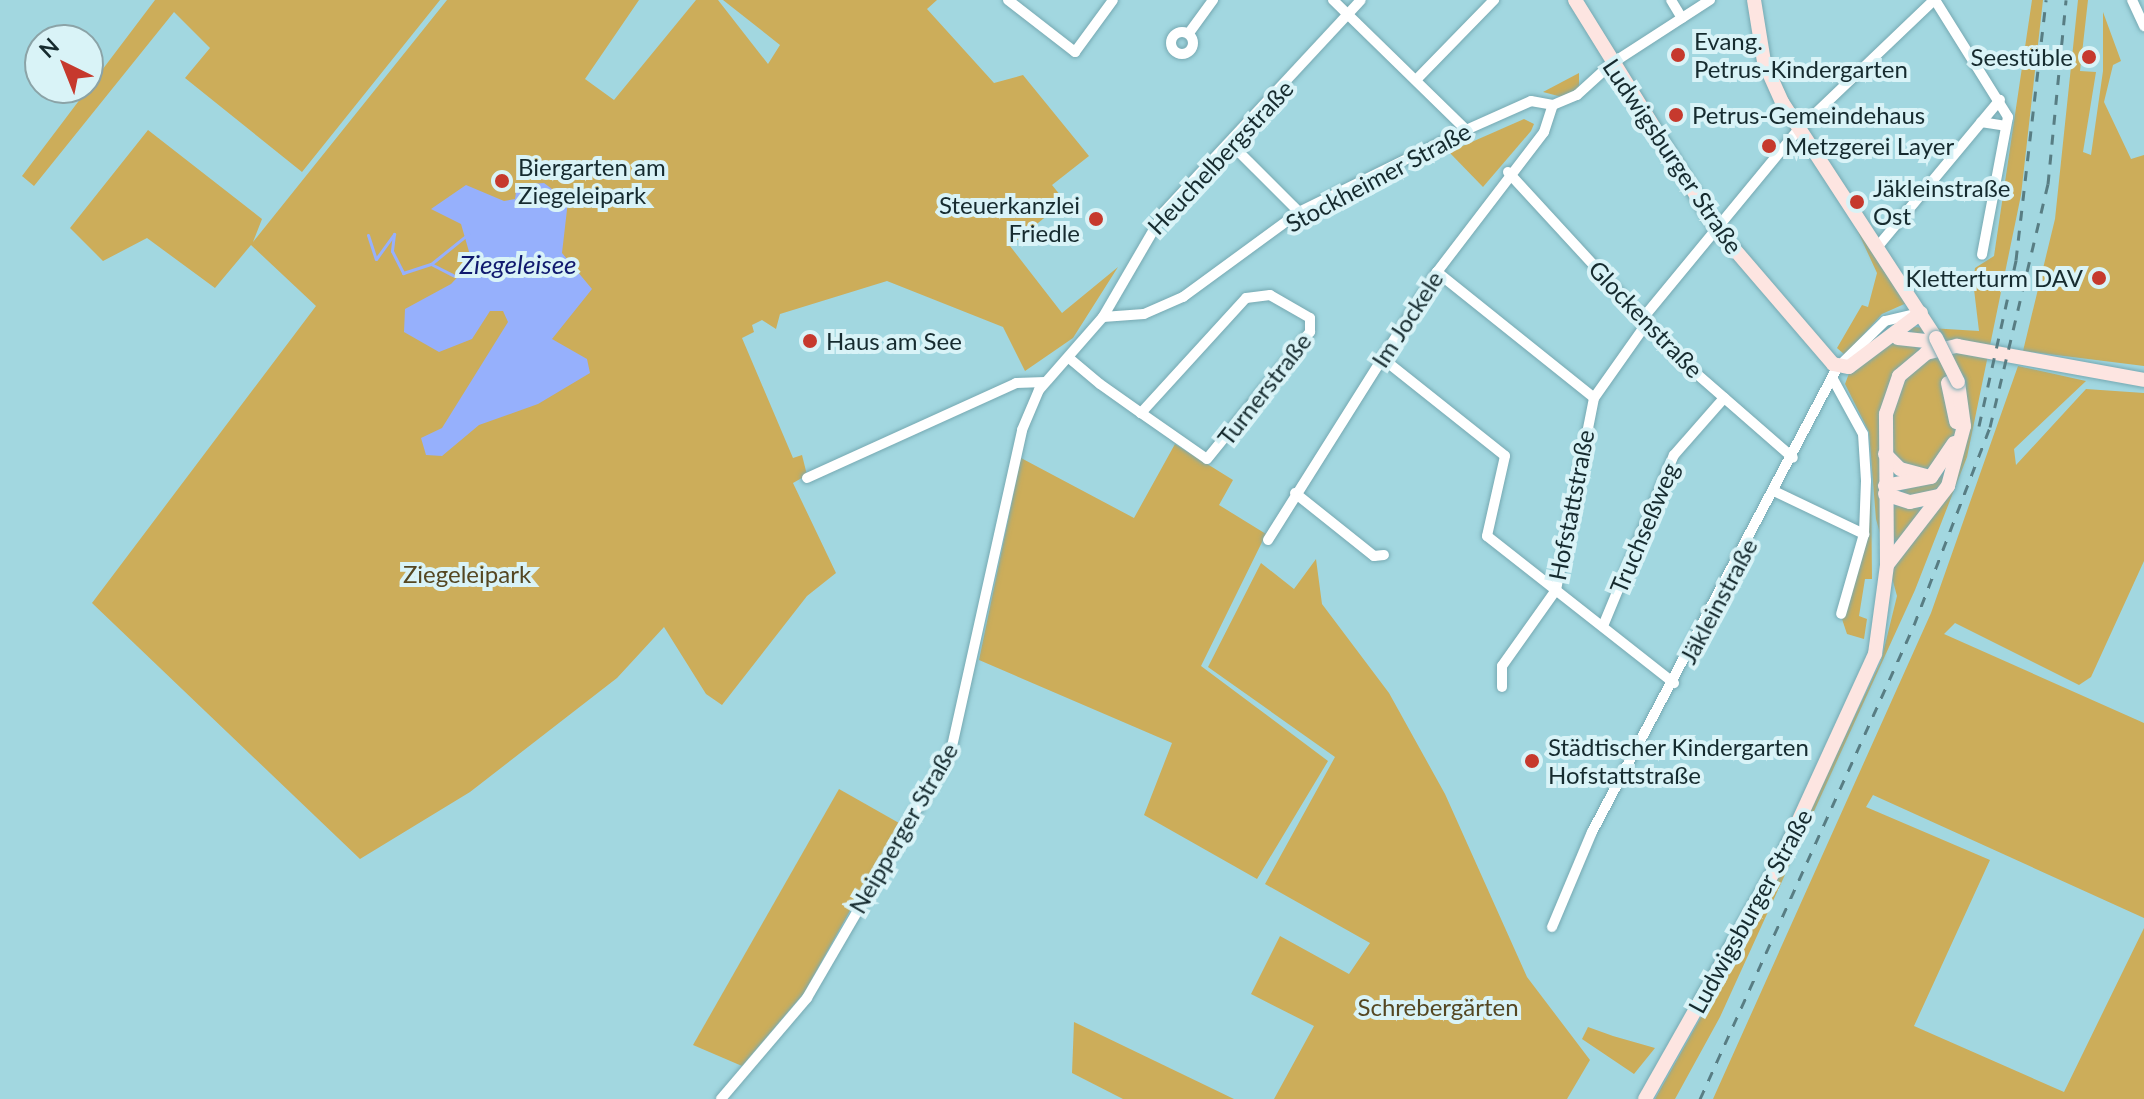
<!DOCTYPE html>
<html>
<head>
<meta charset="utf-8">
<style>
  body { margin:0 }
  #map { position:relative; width:2144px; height:1099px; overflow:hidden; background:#a2d7e0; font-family:Lato,sans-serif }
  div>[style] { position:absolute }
  .green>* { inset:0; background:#ccad5a }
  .water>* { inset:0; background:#96b0fc }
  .stream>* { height:3px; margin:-1.5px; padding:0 1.5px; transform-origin:1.5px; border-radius:1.5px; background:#96b0fc }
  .roads { filter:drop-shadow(0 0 2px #76a9b2) drop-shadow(0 0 2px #76a9b2) }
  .street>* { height:10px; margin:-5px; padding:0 5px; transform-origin:5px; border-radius:5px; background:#fff }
  .street>.ring { margin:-5px; padding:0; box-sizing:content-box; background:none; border:10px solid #fff; border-radius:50% }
  .secondary>* { height:14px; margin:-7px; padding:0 7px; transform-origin:7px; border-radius:7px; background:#fde5e1 }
  .rail>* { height:3px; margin-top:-1.5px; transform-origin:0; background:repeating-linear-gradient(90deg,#587d83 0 10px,transparent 0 20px) }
  .bridges { filter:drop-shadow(0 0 2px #76a9b2) drop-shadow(0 0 2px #76a9b2) }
  .secondary-bridge>* { height:14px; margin:-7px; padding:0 7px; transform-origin:7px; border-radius:7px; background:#fde5e1 }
  .dots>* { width:22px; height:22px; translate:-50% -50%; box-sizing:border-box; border:4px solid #d9f3f7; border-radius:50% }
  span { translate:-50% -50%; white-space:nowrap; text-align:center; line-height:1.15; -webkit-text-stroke:8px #d9f3f7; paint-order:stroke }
  .poi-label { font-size:24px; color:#162b2f }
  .left { translate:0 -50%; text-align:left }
  .right { translate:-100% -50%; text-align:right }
  .street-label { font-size:24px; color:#162b2f }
  .park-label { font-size:24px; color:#554722 }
  .water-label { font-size:26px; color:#10196e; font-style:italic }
  .north { position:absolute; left:24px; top:24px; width:80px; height:80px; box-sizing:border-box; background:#d9f3f7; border:2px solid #8ba3a7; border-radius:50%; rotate:317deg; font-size:22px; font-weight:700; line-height:32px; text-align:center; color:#162b2f }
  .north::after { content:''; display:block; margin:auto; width:28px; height:36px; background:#c6392d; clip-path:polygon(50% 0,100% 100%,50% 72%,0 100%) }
</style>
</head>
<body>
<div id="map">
  <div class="green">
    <i style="clip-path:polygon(155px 0,440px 0,302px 172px,185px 78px,210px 48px,174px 12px,34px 186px,22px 176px)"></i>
    <i style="clip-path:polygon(447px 0,639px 0,585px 79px,614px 100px,696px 0,718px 0,768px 64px,780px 45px,723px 0,937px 0,927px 9px,994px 83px,1023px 75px,1089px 156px,1052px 185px,1065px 201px,1010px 246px,1062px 313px,1118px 267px,1073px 338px,1025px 371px,1003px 327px,887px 281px,780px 314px,776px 329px,762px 320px,752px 325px,754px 332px,742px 338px,793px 458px,802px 455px,807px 475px,793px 483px,836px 573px,807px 596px,722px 705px,706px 694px,664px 627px,617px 678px,470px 792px,360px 859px,92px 603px,316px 306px,251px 245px,215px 288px,147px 238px,103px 261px,70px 228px,148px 130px,262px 219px,253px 242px)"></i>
    <i style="clip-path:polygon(2032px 0,2043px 0,2021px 195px,1967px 457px,1915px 590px,1720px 1017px,1675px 1099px,1655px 1099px,1769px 896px,1881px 661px,1897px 596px,1876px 519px,1869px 432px,1845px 384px,1851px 368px,1913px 327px,1979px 331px,1973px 281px,1975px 268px,1994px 256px)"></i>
    <i style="clip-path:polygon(2078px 0,2088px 0,2080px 71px,2096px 72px,2083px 152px,2091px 155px,2103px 71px,2103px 12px,2121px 61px,2113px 65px,2104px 102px,2131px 159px,2144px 155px,2144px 366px,2023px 351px,2055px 219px)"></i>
    <i style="clip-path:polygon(1579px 73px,1579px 90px,1562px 97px,1543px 92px)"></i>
    <i style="clip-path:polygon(1524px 119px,1534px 124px,1531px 131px,1483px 187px,1449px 152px)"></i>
    <i style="clip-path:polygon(1853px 221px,1911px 301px,1882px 314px,1845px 355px,1837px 348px,1862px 305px,1868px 307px,1877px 273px)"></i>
    <i style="clip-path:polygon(2018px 366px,2086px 381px,2014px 449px,2016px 465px,2086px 389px,2144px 393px,2144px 561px,2091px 677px,2079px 685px,1955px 623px,1944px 634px,2144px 723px,2144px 918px,1873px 795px,1866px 807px,1990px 860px,1914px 1026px,2064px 1092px,2144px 928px,2144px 1099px,1713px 1099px,1931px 613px)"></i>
    <i style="clip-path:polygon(1175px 444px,1233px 480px,1219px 505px,1266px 534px,1201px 666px,1328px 761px,1257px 879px,1144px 815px,1172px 743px,979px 660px,1021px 458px,1134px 518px)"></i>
    <i style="clip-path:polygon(1871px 484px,1872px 579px,1865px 579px,1859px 616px,1867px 619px,1864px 639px,1847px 634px,1842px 619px)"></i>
    <i style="clip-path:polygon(1316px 559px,1322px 604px,1389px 693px,1445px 794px,1527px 977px,1590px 1060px,1567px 1099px,1274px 1099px,1314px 1026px,1251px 994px,1280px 936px,1349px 974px,1370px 943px,1265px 884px,1335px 757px,1208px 667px,1261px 563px,1294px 589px)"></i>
    <i style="clip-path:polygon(839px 789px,899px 823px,804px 993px,742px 1066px,693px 1045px)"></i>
    <i style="clip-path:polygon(1074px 1022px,1234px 1099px,1123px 1099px,1072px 1073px)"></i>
    <i style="clip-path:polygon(1588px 1027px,1613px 1036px,1655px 1048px,1634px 1074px,1582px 1039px)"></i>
  </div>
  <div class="water">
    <i style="clip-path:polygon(544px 183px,568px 201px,562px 253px,592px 289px,552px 339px,587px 359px,590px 373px,538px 404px,479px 425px,442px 456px,426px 455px,421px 438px,442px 428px,508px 322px,503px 311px,490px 311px,472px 339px,439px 352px,404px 332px,405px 309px,451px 284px,472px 262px,461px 224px,431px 209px,466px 185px,504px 201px,515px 199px,517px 185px)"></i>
  </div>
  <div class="stream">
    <i style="left:368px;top:235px;width:25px;rotate:72deg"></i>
    <i style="left:376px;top:259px;width:31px;rotate:-54deg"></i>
    <i style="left:394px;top:234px;width:17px;rotate:97deg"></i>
    <i style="left:392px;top:251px;width:25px;rotate:63deg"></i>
    <i style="left:403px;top:273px;width:29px;rotate:-18deg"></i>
    <i style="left:431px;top:264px;width:25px;rotate:27deg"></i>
    <i style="left:431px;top:264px;width:48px;rotate:-39deg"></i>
  </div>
  <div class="roads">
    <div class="street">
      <i style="left:1008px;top:0;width:85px;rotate:37.8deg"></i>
      <i style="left:1075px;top:52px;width:64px;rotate:-53.8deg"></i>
      <i style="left:1333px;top:0;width:186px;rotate:44.3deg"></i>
      <i style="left:1671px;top:0;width:21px;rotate:59deg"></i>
      <i style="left:1935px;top:0;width:138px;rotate:58deg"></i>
      <i style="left:2008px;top:117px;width:140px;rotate:100.7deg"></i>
      <i style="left:2132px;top:0;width:29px;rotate:65deg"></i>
      <i class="ring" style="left:1171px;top:32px;width:12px;height:12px"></i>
      <i style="left:1189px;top:33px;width:41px;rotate:-54deg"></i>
      <i style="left:1416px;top:80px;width:112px;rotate:-45.7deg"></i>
      <i style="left:1981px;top:122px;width:25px;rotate:9deg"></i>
      <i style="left:1230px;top:143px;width:98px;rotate:45deg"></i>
      <i style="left:1508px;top:172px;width:257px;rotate:47.4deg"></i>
      <i style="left:1682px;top:361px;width:147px;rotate:41.1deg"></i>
      <i style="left:1879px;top:245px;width:189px;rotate:-50.2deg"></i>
      <i style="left:1437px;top:272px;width:201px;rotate:38.7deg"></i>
      <i style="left:1103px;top:317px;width:41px;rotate:-4.2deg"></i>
      <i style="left:1144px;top:314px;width:43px;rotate:-23.6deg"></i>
      <i style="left:1183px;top:297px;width:144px;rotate:-36.2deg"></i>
      <i style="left:1299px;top:212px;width:186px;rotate:-26.2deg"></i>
      <i style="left:1466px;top:130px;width:71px;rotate:-24deg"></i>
      <i style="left:1531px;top:101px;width:22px;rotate:10deg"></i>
      <i style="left:1553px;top:105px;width:26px;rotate:-23deg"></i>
      <i style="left:1577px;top:95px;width:46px;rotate:-42.4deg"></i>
      <i style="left:1611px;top:64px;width:118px;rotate:-32.9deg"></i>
      <i style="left:1643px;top:318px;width:245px;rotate:-50.5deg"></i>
      <i style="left:1799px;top:129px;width:187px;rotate:-43.7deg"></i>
      <i style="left:1069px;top:358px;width:40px;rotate:40deg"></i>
      <i style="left:1100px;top:384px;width:50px;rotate:35.3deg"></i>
      <i style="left:1141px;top:413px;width:80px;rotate:34.9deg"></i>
      <i style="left:1207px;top:459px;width:164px;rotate:-51deg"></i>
      <i style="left:1310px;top:332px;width:14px;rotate:-90deg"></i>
      <i style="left:1310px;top:318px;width:46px;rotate:-150.1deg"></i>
      <i style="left:1270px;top:295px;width:24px;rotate:173deg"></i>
      <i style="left:1246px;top:298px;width:156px;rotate:132.4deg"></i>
      <i style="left:1382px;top:358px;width:157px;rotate:38.5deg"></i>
      <i style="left:1505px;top:456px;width:82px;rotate:102.7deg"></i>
      <i style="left:1487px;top:536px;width:238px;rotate:38.2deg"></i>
      <i style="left:1834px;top:381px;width:60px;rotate:61.3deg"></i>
      <i style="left:1863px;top:434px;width:47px;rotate:86.3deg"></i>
      <i style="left:1866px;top:481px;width:53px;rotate:92.2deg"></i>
      <i style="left:1864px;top:534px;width:83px;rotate:106deg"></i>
      <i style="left:807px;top:478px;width:230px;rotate:-24.4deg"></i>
      <i style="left:1016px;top:383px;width:29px;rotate:-2deg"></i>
      <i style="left:1776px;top:492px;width:98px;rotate:25.5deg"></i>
      <i style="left:1295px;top:493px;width:101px;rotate:38.6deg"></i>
      <i style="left:1374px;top:556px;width:10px;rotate:-6deg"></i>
      <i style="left:1268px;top:540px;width:317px;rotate:-57.8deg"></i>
      <i style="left:1437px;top:272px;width:176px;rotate:-52.6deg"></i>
      <i style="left:1544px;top:132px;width:28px;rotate:-72deg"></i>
      <i style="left:1603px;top:626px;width:185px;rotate:-67.5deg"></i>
      <i style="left:1674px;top:455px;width:76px;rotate:-48.7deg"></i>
      <i style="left:1502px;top:687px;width:21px;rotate:-90deg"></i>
      <i style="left:1502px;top:666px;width:93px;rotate:-54.6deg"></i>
      <i style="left:1556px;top:590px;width:196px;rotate:-78.8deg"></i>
      <i style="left:1594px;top:398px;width:92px;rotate:-54.8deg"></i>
      <i style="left:1552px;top:927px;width:103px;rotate:-67.2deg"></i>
      <i style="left:1592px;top:832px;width:525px;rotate:-62.17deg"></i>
      <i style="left:1837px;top:368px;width:67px;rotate:-44.4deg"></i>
      <i style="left:1885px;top:321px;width:37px;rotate:-13deg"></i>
      <i style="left:721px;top:1099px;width:133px;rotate:-49.6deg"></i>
      <i style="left:807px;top:998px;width:286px;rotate:-59.8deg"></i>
      <i style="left:951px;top:751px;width:329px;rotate:-77.5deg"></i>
      <i style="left:1022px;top:430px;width:43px;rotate:-67deg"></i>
      <i style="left:1039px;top:390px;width:97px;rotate:-48.8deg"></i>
      <i style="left:1103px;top:317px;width:121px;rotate:-59.8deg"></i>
      <i style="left:1164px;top:212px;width:289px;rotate:-47.1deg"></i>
    </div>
    <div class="secondary">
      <i style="left:1575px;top:0;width:269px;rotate:58.2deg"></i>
      <i style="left:1717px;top:229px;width:178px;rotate:49.3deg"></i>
      <i style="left:1833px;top:364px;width:16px;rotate:11deg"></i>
      <i style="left:1849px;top:367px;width:90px;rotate:-36.9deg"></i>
      <i style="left:1754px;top:0;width:63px;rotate:80.8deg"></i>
      <i style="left:1764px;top:62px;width:44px;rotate:65.8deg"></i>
      <i style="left:1782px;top:102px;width:282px;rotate:56.9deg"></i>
      <i style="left:1898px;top:338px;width:28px;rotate:6deg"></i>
      <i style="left:1948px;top:383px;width:40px;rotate:78deg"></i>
      <i style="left:1885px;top:454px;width:21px;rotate:45deg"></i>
      <i style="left:1900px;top:469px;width:28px;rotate:15deg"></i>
      <i style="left:1885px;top:486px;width:47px;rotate:-11.1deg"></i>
      <i style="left:1931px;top:477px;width:41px;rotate:-55.9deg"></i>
      <i style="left:1885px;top:494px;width:26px;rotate:18deg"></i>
      <i style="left:1910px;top:502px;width:30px;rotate:-12deg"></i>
      <i style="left:1887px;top:565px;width:100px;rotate:-52.3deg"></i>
      <i style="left:1948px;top:486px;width:62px;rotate:-75.1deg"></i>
      <i style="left:1964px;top:426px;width:44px;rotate:-97.8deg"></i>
      <i style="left:1645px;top:1099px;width:278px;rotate:-60.5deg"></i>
      <i style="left:1782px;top:857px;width:223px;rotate:-65.4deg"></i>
      <i style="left:1875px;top:654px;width:90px;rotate:-82.3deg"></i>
      <i style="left:1887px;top:565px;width:151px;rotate:-90.4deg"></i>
      <i style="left:1886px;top:414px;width:40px;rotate:-71.1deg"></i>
      <i style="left:1899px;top:376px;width:35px;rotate:-40deg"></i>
      <i style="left:1926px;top:353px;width:32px;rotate:-13deg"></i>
      <i style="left:1957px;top:346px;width:190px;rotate:10.3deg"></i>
    </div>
  </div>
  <div class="rail">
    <i style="left:1979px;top:426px;width:170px;rotate:-77.4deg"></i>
    <i style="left:2016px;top:260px;width:262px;rotate:-83.4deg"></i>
    <i style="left:1700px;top:1099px;width:520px;rotate:-65.7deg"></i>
    <i style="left:1914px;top:625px;width:212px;rotate:-69deg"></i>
    <i style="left:1990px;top:427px;width:250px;rotate:-76.6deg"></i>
    <i style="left:2048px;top:184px;width:185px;rotate:-84.4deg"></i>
  </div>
  <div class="bridges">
    <div class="secondary-bridge">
      <i style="left:1936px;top:338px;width:49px;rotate:63.4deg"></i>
    </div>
  </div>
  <div class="dots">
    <i style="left:1678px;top:55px;background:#c6392d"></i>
    <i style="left:2089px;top:57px;background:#c6392d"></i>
    <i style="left:1676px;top:115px;background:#c6392d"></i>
    <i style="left:1769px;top:146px;background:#c6392d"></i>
    <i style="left:502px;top:181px;background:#c6392d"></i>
    <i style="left:1857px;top:202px;background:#c6392d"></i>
    <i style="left:1096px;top:219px;background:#c6392d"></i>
    <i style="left:2099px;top:278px;background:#c6392d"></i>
    <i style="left:810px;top:341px;background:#c6392d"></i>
    <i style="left:1532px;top:761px;background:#c6392d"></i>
  </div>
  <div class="poi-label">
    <span class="left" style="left:1694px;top:55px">Evang.<br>Petrus-Kindergarten</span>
    <span class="right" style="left:2073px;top:57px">Seestüble</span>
    <span class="left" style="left:1692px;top:115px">Petrus-Gemeindehaus</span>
    <span class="left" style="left:1785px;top:146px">Metzgerei Layer</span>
    <span class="left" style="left:518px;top:181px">Biergarten am<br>Ziegeleipark</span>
    <span class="left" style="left:1873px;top:202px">Jäkleinstraße<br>Ost</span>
    <span class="right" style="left:1080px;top:219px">Steuerkanzlei<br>Friedle</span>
    <span class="right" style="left:2083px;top:278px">Kletterturm DAV</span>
    <span class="left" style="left:826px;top:341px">Haus am See</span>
    <span class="left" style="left:1548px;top:761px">Städtischer Kindergarten<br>Hofstattstraße</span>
  </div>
  <div class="street-label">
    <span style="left:1673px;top:156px;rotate:56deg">Ludwigsburger Straße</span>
    <span style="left:1220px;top:157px;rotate:-47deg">Heuchelbergstraße</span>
    <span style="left:1378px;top:177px;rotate:-28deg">Stockheimer Straße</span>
    <span style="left:1407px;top:319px;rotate:-57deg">Im Jockele</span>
    <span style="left:1646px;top:319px;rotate:46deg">Glockenstraße</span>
    <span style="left:1264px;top:389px;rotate:-52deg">Turnerstraße</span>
    <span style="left:1571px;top:505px;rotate:-79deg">Hofstattstraße</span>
    <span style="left:1644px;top:528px;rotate:-67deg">Truchseßweg</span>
    <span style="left:1718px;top:601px;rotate:-62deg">Jäkleinstraße</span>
    <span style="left:903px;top:828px;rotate:-60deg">Neipperger Straße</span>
    <span style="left:1750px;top:911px;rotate:-61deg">Ludwigsburger Straße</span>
  </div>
  <div class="park-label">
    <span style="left:467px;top:574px">Ziegeleipark</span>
    <span style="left:1438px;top:1007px">Schrebergärten</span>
  </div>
  <div class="water-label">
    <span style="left:518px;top:265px">Ziegeleisee</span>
  </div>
  <div class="north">N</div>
</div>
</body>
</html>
